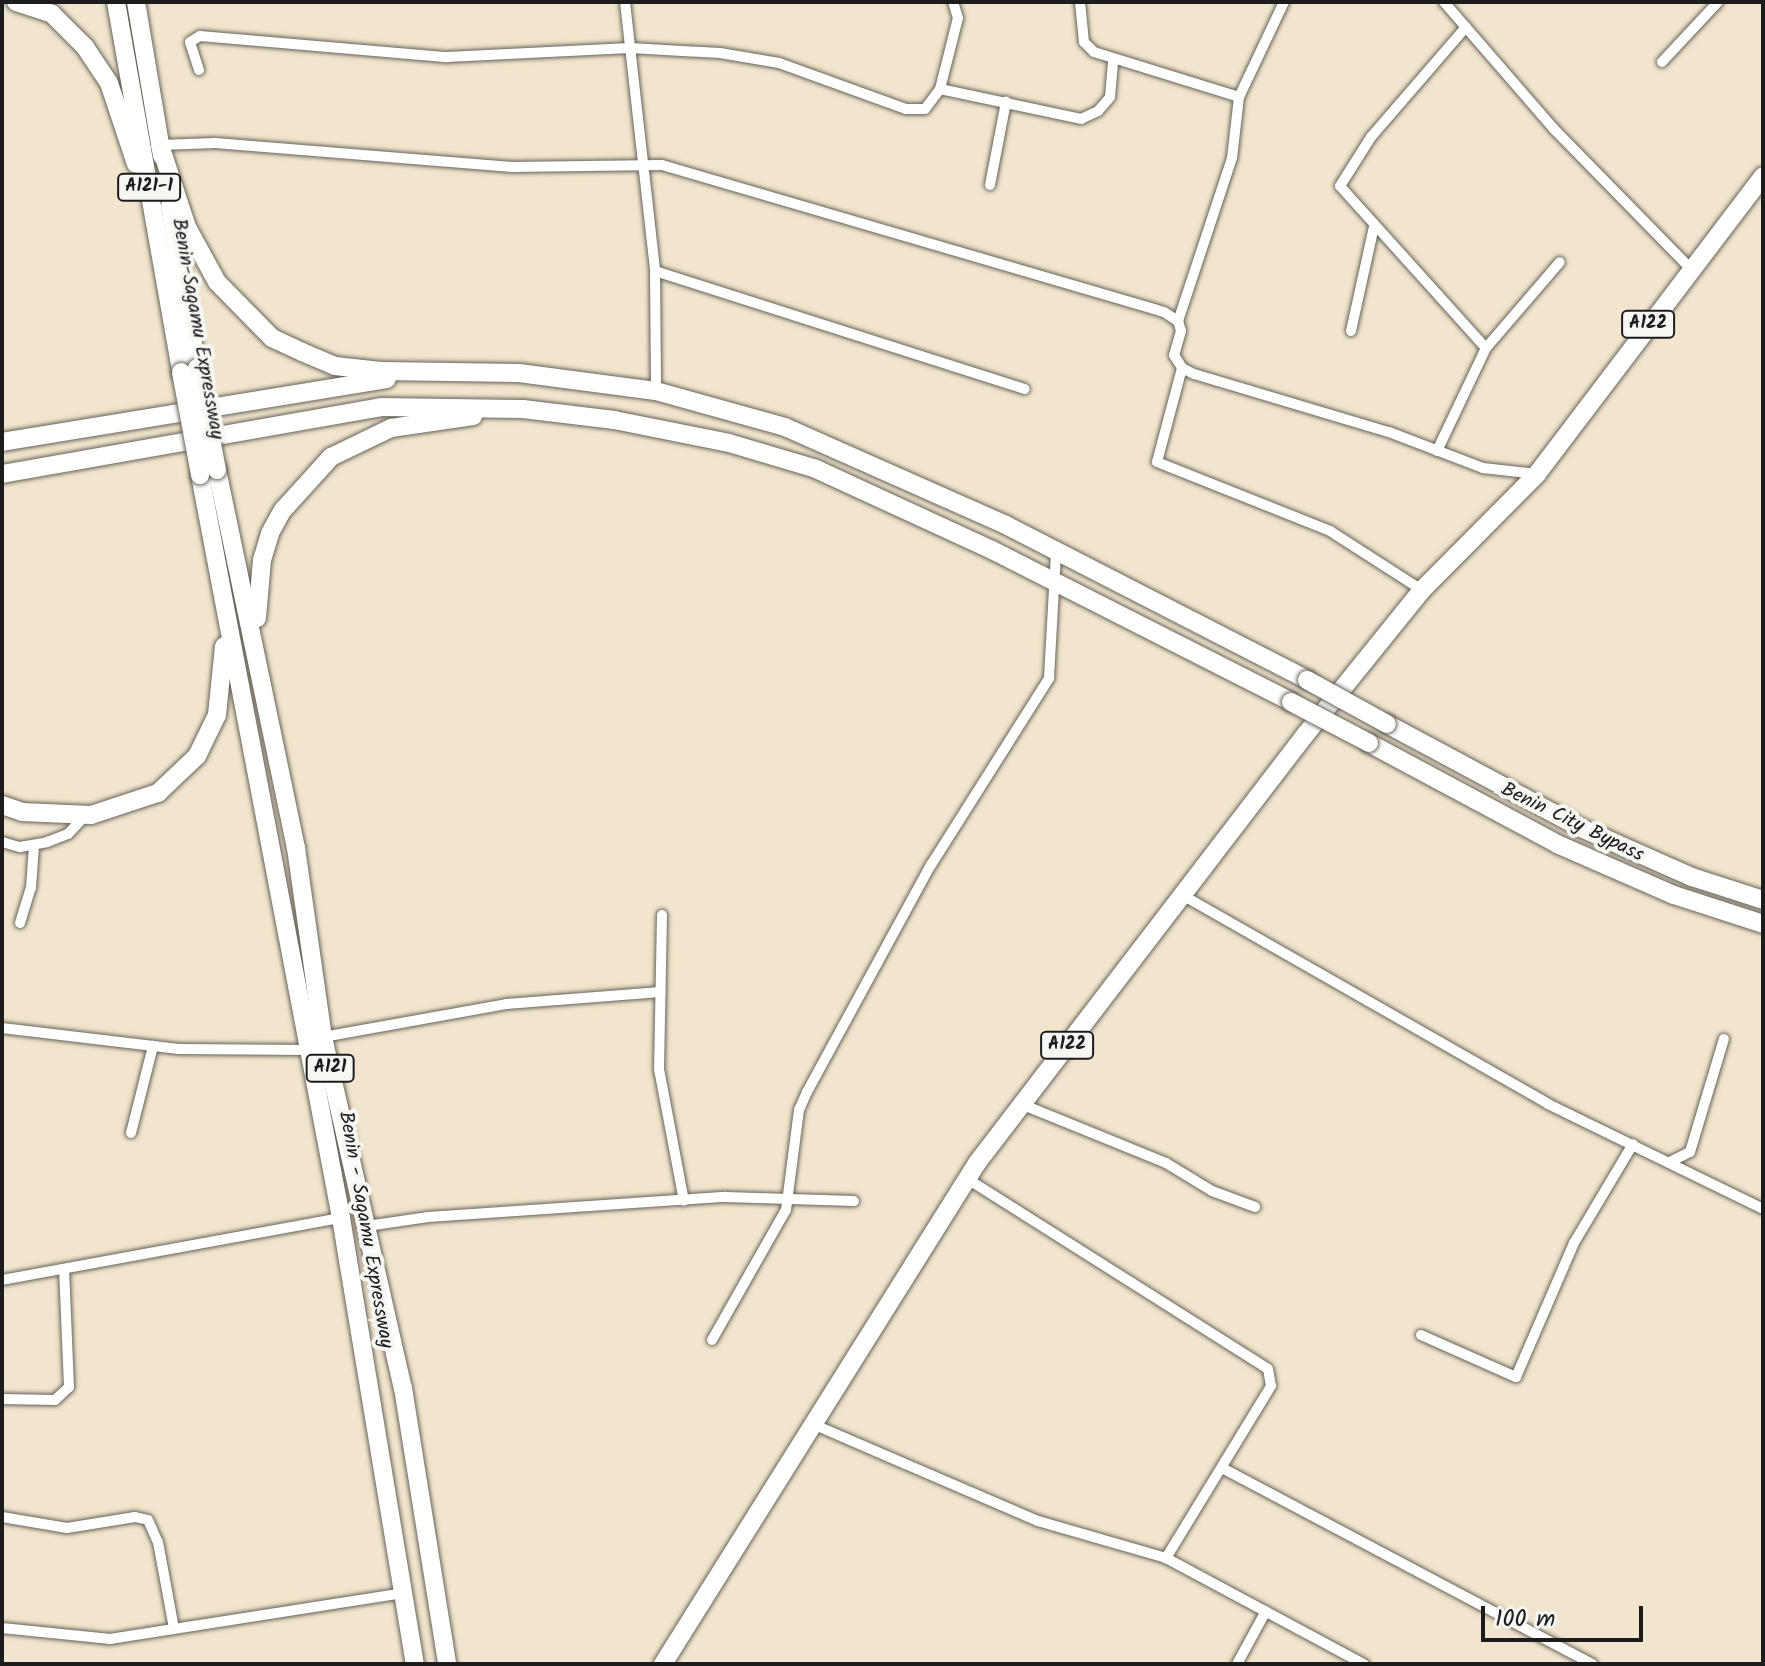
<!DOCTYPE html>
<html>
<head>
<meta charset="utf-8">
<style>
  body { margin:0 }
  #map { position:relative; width:1765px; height:1666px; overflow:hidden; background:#f1e5cd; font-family:Kalam,sans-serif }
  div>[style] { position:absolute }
  .roads { filter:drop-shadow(0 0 2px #67625a) drop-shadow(0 0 2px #67625a) }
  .street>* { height:10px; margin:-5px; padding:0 5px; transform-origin:5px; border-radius:5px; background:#fff }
  .highway>* { height:18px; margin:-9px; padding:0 9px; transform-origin:9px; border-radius:9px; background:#fff }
  .bridges { filter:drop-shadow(0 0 2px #67625a) drop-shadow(0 0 2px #67625a) }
  .highway-bridge>* { height:18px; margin:-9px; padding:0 9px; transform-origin:9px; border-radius:9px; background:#fff }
  span { translate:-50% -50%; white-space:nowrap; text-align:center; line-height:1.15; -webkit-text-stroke:8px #f6f6f2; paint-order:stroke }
  .shield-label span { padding:2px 6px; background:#f6f6f2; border:2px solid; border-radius:6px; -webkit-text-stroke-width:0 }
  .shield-label { font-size:18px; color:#1c1c1c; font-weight:700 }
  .street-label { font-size:20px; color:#1c1c1c }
  .frame { position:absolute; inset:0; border:4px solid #1c1c1c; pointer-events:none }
  .scale { position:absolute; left:1481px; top:1606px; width:162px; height:36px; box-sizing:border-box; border:4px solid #1c1c1c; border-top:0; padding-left:10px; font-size:24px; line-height:28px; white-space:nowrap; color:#1c1c1c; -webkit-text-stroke:6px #f6f6f2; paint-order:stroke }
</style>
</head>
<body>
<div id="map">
  <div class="roads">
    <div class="street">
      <i style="left:625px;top:2px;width:271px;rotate:83.6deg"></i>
      <i style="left:655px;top:271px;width:120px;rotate:89.5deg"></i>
      <i style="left:1080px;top:2px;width:40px;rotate:84.3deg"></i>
      <i style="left:1084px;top:42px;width:14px;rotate:45deg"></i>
      <i style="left:1094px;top:52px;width:152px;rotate:17.2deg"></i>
      <i style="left:1284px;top:2px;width:105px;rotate:115.3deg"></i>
      <i style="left:1239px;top:97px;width:61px;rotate:96.5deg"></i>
      <i style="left:1232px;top:158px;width:172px;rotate:108.3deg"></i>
      <i style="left:1178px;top:321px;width:10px;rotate:73deg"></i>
      <i style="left:1181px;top:331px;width:25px;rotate:106deg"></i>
      <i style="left:1174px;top:355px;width:15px;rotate:58deg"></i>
      <i style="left:1182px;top:368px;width:13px;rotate:27deg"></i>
      <i style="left:1194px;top:374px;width:203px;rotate:16.6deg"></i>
      <i style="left:1389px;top:432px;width:101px;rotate:21deg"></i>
      <i style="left:1483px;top:468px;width:54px;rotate:6.3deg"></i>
      <i style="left:1444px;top:2px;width:168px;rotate:49.1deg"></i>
      <i style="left:1554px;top:129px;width:194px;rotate:45.6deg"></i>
      <i style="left:1466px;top:27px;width:145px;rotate:130.8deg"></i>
      <i style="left:1371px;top:137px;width:58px;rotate:122.3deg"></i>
      <i style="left:1340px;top:186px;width:218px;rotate:48deg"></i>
      <i style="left:1662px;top:62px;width:82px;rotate:-47deg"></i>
      <i style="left:199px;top:70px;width:29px;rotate:-108deg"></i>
      <i style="left:190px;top:42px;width:12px;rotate:-31deg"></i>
      <i style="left:200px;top:36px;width:248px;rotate:4.9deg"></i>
      <i style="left:447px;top:57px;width:183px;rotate:-2.8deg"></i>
      <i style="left:630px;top:48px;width:90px;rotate:3.2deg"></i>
      <i style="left:720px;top:53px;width:60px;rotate:9.6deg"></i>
      <i style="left:779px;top:63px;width:135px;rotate:19.9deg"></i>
      <i style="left:906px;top:109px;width:19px"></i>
      <i style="left:925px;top:109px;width:25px;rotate:-53deg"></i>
      <i style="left:940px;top:89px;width:144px;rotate:12deg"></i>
      <i style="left:1081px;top:119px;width:19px;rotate:-25deg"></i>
      <i style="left:1098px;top:111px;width:18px;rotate:-49deg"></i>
      <i style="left:1110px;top:97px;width:38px;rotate:-85deg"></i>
      <i style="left:940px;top:89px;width:73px;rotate:-75.8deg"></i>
      <i style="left:958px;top:18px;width:17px;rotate:-107deg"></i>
      <i style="left:160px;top:145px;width:55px;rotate:-2.1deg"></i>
      <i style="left:215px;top:143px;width:298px;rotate:4.6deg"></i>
      <i style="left:512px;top:167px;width:150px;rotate:-0.8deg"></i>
      <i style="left:662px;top:165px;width:523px;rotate:16.32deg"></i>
      <i style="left:1164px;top:312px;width:17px;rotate:33deg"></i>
      <i style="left:990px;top:185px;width:85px;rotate:-79.1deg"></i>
      <i style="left:655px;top:271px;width:388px;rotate:17.7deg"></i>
      <i style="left:1351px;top:331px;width:107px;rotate:-77.6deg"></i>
      <i style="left:1182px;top:368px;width:97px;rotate:104.9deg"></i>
      <i style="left:1157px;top:462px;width:186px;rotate:21.7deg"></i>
      <i style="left:1330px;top:531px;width:109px;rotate:32.7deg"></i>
      <i style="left:1437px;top:451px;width:114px;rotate:-64.6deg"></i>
      <i style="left:1486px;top:348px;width:113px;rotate:-49.3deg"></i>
      <i style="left:2px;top:842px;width:19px;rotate:16deg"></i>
      <i style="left:20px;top:847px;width:27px;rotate:-10deg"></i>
      <i style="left:47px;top:842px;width:22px;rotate:-21deg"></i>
      <i style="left:68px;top:834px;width:25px;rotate:-47deg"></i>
      <i style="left:1184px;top:896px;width:419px;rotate:29.7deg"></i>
      <i style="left:1548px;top:1104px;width:239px;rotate:26deg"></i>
      <i style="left:662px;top:915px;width:154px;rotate:91.1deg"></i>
      <i style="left:659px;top:1069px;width:134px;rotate:79.3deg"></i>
      <i style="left:20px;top:923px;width:37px;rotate:-73deg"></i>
      <i style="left:31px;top:888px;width:42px;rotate:-85.9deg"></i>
      <i style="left:2px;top:1028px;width:178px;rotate:6.8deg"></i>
      <i style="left:179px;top:1049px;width:131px;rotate:0.4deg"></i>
      <i style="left:323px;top:1037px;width:186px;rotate:-10.2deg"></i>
      <i style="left:506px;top:1004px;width:155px;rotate:-4.4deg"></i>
      <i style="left:1021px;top:1104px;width:157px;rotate:22.1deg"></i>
      <i style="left:1166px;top:1163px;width:54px;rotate:31.3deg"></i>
      <i style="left:1212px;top:1191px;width:46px;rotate:20.4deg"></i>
      <i style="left:131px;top:1133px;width:90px;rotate:-75.8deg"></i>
      <i style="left:1670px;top:1162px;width:22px;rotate:-27deg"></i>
      <i style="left:1690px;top:1152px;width:118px;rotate:-73.3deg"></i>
      <i style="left:966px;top:1178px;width:357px;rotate:32.3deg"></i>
      <i style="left:1268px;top:1369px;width:17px;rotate:80deg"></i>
      <i style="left:1271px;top:1386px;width:202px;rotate:121.4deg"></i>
      <i style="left:367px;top:1226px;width:62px;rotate:-8.4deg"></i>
      <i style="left:428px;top:1217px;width:298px;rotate:-3.9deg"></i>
      <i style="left:725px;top:1197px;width:129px;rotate:1.8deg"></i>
      <i style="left:2px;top:1280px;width:345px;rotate:-10.4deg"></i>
      <i style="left:1421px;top:1335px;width:104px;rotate:23.9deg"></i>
      <i style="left:1516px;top:1377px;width:146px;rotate:-66.6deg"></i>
      <i style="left:1574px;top:1243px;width:115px;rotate:-59.2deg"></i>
      <i style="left:712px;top:1340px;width:150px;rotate:-60.4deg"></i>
      <i style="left:786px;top:1210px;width:101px;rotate:-82.6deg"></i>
      <i style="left:799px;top:1110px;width:20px;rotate:-66deg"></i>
      <i style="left:807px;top:1092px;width:259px;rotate:-61.4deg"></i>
      <i style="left:931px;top:865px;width:221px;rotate:-57.7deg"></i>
      <i style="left:1049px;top:678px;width:127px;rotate:-86.8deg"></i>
      <i style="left:2px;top:1399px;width:53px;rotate:1.1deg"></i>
      <i style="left:55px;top:1400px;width:19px;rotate:-43deg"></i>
      <i style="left:69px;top:1387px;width:118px;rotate:-92.4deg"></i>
      <i style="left:815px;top:1425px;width:243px;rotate:23.3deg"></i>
      <i style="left:1038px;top:1521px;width:133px;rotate:16.1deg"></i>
      <i style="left:1166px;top:1558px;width:225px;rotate:28.2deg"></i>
      <i style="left:1224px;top:1469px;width:417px;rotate:27.9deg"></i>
      <i style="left:2px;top:1517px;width:66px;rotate:9.6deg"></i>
      <i style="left:67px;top:1528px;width:69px;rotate:-9.2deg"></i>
      <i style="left:135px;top:1517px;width:13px;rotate:13deg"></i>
      <i style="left:148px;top:1520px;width:24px;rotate:66deg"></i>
      <i style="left:158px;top:1542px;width:87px;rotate:79.5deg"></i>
      <i style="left:2px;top:1628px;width:109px;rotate:5.8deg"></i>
      <i style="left:110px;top:1639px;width:298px;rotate:-8.9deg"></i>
      <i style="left:1237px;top:1664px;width:60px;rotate:-61.3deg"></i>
    </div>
    <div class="highway">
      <i style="left:16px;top:2px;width:38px;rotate:18deg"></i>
      <i style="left:52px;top:14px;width:47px;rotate:45deg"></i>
      <i style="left:85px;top:47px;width:43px;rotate:56.3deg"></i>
      <i style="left:109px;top:83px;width:85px;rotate:71.6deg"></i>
      <i style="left:116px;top:2px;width:376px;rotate:80deg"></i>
      <i style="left:136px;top:2px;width:156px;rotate:80.4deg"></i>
      <i style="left:160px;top:145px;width:86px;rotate:71.8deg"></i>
      <i style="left:187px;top:227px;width:63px;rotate:61.4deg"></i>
      <i style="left:217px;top:282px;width:78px;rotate:45.5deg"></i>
      <i style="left:272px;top:338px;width:33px;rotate:25deg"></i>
      <i style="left:302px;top:352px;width:36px;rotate:23deg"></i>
      <i style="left:335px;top:366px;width:46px;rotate:6.2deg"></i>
      <i style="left:381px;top:371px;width:138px;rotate:0.8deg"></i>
      <i style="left:519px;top:373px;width:138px;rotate:7.5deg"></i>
      <i style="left:656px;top:391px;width:134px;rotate:15.6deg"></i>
      <i style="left:785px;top:427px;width:242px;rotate:23.9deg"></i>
      <i style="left:1006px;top:525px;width:339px;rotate:27.2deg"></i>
      <i style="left:170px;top:205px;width:165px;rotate:80.6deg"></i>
      <i style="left:2px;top:442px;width:390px;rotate:-9.3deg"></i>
      <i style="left:217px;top:470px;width:386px;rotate:78.2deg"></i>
      <i style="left:296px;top:848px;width:191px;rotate:81.9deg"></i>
      <i style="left:323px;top:1037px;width:360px;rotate:77.2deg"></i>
      <i style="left:403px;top:1388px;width:279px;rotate:80.9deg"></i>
      <i style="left:2px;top:474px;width:385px;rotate:-10deg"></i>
      <i style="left:381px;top:407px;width:142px;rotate:0.8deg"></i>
      <i style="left:523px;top:409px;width:92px;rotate:6.9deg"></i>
      <i style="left:614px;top:420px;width:117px;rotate:11.3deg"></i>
      <i style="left:729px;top:443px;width:91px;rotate:16.6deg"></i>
      <i style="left:816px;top:469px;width:194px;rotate:24.7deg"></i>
      <i style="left:992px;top:550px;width:335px;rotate:26.9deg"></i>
      <i style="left:200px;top:475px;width:756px;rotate:79.25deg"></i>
      <i style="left:341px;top:1218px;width:452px;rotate:80.6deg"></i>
      <i style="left:257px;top:618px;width:58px;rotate:-85.1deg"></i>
      <i style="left:262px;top:560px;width:28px;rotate:-73deg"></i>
      <i style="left:270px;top:533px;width:26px;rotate:-61deg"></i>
      <i style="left:283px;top:510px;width:72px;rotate:-47.8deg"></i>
      <i style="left:331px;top:457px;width:67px;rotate:-25.8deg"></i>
      <i style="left:391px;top:428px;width:83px;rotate:-8.3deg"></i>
      <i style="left:1387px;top:724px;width:218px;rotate:28.2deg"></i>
      <i style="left:1579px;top:827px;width:124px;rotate:23.9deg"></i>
      <i style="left:1692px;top:877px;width:75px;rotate:17.9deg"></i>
      <i style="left:1369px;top:743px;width:213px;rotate:28.2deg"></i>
      <i style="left:1557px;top:844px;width:128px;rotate:23.6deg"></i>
      <i style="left:1674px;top:895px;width:94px;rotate:18deg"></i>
      <i style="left:2px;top:805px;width:21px;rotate:19deg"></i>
      <i style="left:22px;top:812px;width:69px;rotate:2.5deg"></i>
      <i style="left:91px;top:815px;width:71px;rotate:-18.2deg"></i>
      <i style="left:158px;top:793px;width:54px;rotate:-43.5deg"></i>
      <i style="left:197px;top:756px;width:46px;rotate:-64deg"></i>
      <i style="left:217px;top:715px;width:69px;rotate:-84.2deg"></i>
      <i style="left:663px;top:1664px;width:591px;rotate:-57.92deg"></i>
      <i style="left:977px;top:1163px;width:539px;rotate:-52.54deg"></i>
      <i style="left:1305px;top:735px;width:186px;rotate:-51.1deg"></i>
      <i style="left:1422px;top:590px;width:163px;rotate:-45.2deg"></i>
      <i style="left:1537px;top:474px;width:374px;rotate:-52.8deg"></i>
    </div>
  </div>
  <div class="bridges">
    <div class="highway-bridge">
      <i style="left:197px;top:368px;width:104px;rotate:78.9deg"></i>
      <i style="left:181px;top:372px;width:105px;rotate:79.5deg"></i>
      <i style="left:1307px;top:680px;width:91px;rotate:28.8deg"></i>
      <i style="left:1291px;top:702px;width:88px;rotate:27.7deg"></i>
    </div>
  </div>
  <div class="shield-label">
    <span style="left:149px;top:187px">A121-1</span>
    <span style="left:1648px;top:324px">A122</span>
    <span style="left:1067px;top:1045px">A122</span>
    <span style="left:330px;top:1068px">A121</span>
  </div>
  <div class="street-label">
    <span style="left:197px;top:329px;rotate:80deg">Benin-Sagamu Expressway</span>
    <span style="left:1572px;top:823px;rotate:26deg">Benin City Bypass</span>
    <span style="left:365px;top:1230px;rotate:80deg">Benin - Sagamu Expressway</span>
  </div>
  <div class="frame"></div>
  <div class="scale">100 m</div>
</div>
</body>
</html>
